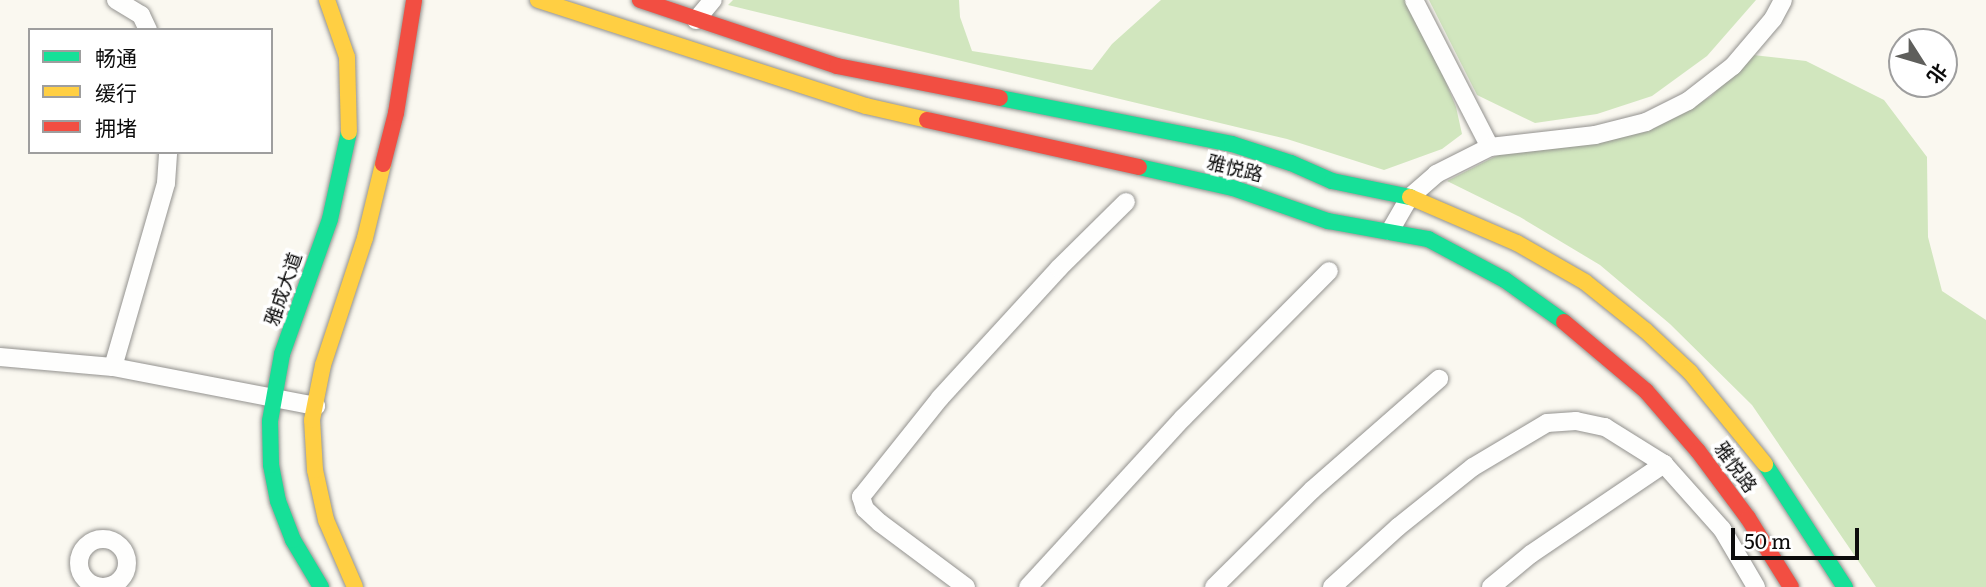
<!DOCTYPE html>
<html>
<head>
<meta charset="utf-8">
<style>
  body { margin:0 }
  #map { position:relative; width:1986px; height:587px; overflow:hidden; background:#faf8f0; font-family:Literata,"Noto Sans SC",serif }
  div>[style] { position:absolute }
  .forest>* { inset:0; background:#d1e6be }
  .roads { filter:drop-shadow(0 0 2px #93928f) drop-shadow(0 0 2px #93928f) }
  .street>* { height:18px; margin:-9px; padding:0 9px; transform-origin:9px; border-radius:9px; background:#fefefd }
  .street>.ring { margin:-9px; padding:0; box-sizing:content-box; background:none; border:18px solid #fefefd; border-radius:50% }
  .fast>* { height:16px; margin:-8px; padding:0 8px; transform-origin:8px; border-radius:8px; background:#16e098 }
  .slow>* { height:16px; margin:-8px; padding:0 8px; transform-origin:8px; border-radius:8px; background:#ffcf43 }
  .jam>* { height:16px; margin:-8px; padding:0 8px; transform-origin:8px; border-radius:8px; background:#f24e42 }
  span { translate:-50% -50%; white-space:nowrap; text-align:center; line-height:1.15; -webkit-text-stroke:7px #fff; paint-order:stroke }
  .street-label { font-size:19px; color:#0c0c0c }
  .legend { position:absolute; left:28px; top:28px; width:245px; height:126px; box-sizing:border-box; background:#fff; border:2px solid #9e9e9e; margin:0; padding:9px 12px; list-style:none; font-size:21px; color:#0c0c0c }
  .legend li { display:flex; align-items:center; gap:14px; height:35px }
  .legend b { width:35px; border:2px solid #9e9e9e }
  .north { position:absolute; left:1888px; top:28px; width:70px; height:70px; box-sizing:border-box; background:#fff; border:2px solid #9e9e9e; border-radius:50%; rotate:127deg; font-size:19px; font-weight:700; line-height:28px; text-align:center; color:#0c0c0c }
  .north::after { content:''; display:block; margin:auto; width:24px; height:32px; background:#5f5f5c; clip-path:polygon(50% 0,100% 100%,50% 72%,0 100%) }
  .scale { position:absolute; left:1731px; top:528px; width:128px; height:32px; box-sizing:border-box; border:4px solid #0c0c0c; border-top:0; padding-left:9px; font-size:21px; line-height:24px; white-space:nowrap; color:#0c0c0c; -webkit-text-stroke:5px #fff; paint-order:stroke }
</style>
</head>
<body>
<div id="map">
  <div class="forest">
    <i style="clip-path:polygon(733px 0,959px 0,960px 17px,972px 51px,1092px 70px,1112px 44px,1161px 0,1405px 0,1430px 43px,1456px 107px,1462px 134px,1442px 149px,1384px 170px,1287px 139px,728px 5px)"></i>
    <i style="clip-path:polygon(1429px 0,1756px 0,1707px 56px,1652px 96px,1597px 114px,1535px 123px,1477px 95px)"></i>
    <i style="clip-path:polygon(1753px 55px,1806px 61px,1884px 100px,1927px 157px,1928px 237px,1942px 291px,1986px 320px,1986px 587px,1876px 587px,1752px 405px,1670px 324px,1600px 265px,1520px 217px,1447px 181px,1498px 155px,1576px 146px,1649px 131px,1710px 97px)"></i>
  </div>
  <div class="roads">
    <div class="street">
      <i style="left:116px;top:0;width:29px;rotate:31deg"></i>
      <i style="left:141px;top:15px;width:17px;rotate:65deg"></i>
      <i style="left:1414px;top:0;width:165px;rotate:62.7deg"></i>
      <i style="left:696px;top:20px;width:26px;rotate:-50deg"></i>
      <i style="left:1390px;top:231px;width:39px;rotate:-60deg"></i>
      <i style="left:1410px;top:197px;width:35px;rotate:-41deg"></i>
      <i style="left:1436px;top:174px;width:60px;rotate:-26.6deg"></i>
      <i style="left:1490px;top:147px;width:106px;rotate:-6.5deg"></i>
      <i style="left:1595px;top:135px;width:53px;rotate:-14.3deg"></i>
      <i style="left:1646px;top:122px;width:47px;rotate:-26.6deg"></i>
      <i style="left:1688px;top:101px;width:57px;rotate:-37.9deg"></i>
      <i style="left:1733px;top:66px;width:62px;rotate:-49.6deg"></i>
      <i style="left:1773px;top:19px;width:21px;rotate:-62deg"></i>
      <i style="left:0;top:357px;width:113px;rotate:5.1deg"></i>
      <i style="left:113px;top:367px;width:207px;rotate:10.9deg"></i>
      <i style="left:113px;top:367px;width:191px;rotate:-73.9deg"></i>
      <i style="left:166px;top:183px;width:31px;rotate:-86deg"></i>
      <i class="ring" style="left:79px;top:539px;width:30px;height:30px"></i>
      <i style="left:966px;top:587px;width:107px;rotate:-143.3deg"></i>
      <i style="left:880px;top:523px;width:21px;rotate:-137deg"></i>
      <i style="left:865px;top:509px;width:13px;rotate:-108deg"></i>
      <i style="left:861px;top:497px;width:127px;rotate:-51.4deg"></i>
      <i style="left:940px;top:398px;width:176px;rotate:-47.5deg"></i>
      <i style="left:1059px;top:268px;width:94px;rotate:-44.6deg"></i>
      <i style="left:1028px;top:587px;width:229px;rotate:-47.5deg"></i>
      <i style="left:1183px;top:418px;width:207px;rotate:-45.2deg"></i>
      <i style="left:1214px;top:587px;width:138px;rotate:-44.7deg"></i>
      <i style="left:1312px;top:490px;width:169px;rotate:-41.2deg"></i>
      <i style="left:1332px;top:587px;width:89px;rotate:-42.3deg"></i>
      <i style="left:1398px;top:527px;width:96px;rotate:-38.7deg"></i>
      <i style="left:1473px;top:467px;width:86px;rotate:-30.7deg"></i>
      <i style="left:1547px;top:423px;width:29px;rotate:-4deg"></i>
      <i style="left:1576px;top:421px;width:30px;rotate:12deg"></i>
      <i style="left:1605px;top:427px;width:70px;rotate:32.1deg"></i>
      <i style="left:1664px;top:464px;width:87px;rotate:48.3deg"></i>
      <i style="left:1722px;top:529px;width:67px;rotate:59.6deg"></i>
      <i style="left:1491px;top:587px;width:52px;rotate:-39.5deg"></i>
      <i style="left:1531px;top:554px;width:161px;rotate:-34.1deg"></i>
    </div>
    <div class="fast">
      <i style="left:1000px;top:98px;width:237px;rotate:11.2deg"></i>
      <i style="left:1232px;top:144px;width:62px;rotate:17.9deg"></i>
      <i style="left:1291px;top:163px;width:45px;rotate:23.7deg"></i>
      <i style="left:1332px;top:181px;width:80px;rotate:11.6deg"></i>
      <i style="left:1139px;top:167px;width:96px;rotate:12.6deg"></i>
      <i style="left:1233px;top:188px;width:101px;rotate:19.2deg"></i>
      <i style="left:1328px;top:221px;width:102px;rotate:10.2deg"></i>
      <i style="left:1428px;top:239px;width:87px;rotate:28deg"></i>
      <i style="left:1505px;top:280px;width:72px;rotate:35.4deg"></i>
      <i style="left:1765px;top:464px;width:147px;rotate:57deg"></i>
      <i style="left:321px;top:587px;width:55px;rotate:-120.8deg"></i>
      <i style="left:293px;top:540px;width:42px;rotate:-111deg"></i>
      <i style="left:278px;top:501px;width:37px;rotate:-101deg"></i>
      <i style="left:271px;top:465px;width:44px;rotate:-91.3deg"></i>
      <i style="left:270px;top:421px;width:68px;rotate:-79.8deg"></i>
      <i style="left:282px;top:354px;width:143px;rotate:-70.4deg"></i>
      <i style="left:330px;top:219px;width:89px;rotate:-77.7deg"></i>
    </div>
    <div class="slow">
      <i style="left:327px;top:0;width:60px;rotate:70.7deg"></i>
      <i style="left:347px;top:57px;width:75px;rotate:88.5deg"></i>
      <i style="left:538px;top:0;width:345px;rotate:17.9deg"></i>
      <i style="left:866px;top:106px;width:63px;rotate:12.9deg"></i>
      <i style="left:1410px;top:197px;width:116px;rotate:23.3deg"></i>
      <i style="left:1517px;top:243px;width:78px;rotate:29.8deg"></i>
      <i style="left:1585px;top:282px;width:77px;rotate:38.7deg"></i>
      <i style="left:1645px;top:330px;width:62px;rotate:43deg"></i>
      <i style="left:1690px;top:372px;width:119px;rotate:50.8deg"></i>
      <i style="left:355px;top:587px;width:73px;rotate:-113.4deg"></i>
      <i style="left:326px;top:520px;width:51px;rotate:-102.4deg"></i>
      <i style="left:315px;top:470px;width:50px;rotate:-93.4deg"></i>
      <i style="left:312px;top:420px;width:56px;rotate:-78.7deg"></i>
      <i style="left:323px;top:365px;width:134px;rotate:-71.7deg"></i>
      <i style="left:365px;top:238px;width:76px;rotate:-76.3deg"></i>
    </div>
    <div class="jam">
      <i style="left:640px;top:0;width:208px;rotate:18.5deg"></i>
      <i style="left:837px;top:66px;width:166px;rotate:11.1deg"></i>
      <i style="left:927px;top:120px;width:217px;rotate:12.5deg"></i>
      <i style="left:383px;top:164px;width:53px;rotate:-75.7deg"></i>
      <i style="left:396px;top:113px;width:114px;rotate:-80.9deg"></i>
      <i style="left:1564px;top:322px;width:107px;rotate:40.1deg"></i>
      <i style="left:1646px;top:391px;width:79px;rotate:49.1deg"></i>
      <i style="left:1698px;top:451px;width:84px;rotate:53.3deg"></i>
      <i style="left:1748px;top:518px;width:81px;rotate:58.1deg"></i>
    </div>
  </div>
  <div class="street-label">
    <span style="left:1235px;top:168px;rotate:14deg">雅悦路</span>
    <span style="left:283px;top:289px;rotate:-71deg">雅成大道</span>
    <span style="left:1736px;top:467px;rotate:54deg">雅悦路</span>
  </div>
  <ul class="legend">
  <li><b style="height:9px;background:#16e098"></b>畅通</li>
  <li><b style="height:9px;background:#ffcf43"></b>缓行</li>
  <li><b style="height:9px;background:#f24e42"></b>拥堵</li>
  </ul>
  <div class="north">北</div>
  <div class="scale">50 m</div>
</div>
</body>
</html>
